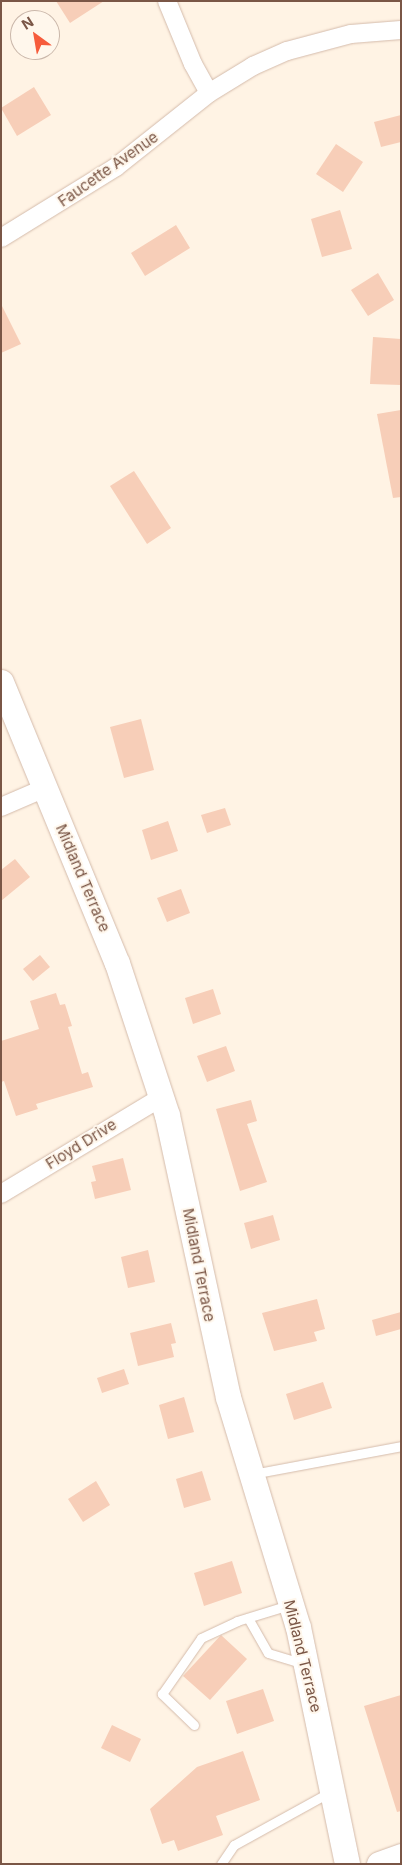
<!DOCTYPE html>
<html>
<head>
<meta charset="utf-8">
<style>
  body { margin:0 }
  #map { position:relative; width:402px; height:1865px; overflow:hidden; background:#fff3e4; font-family:Inter,sans-serif }
  div>[style] { position:absolute }
  .building>* { inset:0; background:#f7ceb8 }
  .roads { filter:drop-shadow(0 0 1px #d4bbab) drop-shadow(0 0 1px #d4bbab) }
  .lane>* { height:9px; margin:-4.5px; padding:0 4.5px; transform-origin:4.5px; border-radius:4.5px; background:#fff }
  .street>* { height:18px; margin:-9px; padding:0 9px; transform-origin:9px; border-radius:9px; background:#fff }
  .secondary>* { height:25px; margin:-12.5px; padding:0 12.5px; transform-origin:12.5px; border-radius:12.5px; background:#fff }
  span { translate:-50% -50%; white-space:nowrap; text-align:center; line-height:1.15; -webkit-text-stroke:4px #fff7ec; paint-order:stroke }
  .street-label { font-size:15px; color:#7a5646 }
  .frame { position:absolute; inset:0; border:2px solid #7a5646; pointer-events:none }
  .north { position:absolute; left:10px; top:10px; width:50px; height:50px; box-sizing:border-box; background:#fff7ec; border:1px solid #cab7aa; border-radius:50%; rotate:328deg; font-size:14px; font-weight:700; line-height:20px; text-align:center; color:#7a5646 }
  .north::after { content:''; display:block; margin:auto; width:18px; height:22px; background:#f65c3c; clip-path:polygon(50% 0,100% 100%,50% 72%,0 100%) }
</style>
</head>
<body>
<div id="map">
  <div class="building">
    <i style="clip-path:polygon(56px 1px,104px 1px,70px 23px)"></i>
    <i style="clip-path:polygon(34px 87px,51px 115px,17px 136px,1px 108px)"></i>
    <i style="clip-path:polygon(401px 115px,401px 142px,381px 147px,374px 122px)"></i>
    <i style="clip-path:polygon(336px 144px,363px 162px,343px 192px,316px 174px)"></i>
    <i style="clip-path:polygon(340px 210px,352px 249px,322px 257px,311px 219px)"></i>
    <i style="clip-path:polygon(176px 225px,190px 248px,145px 276px,131px 253px)"></i>
    <i style="clip-path:polygon(378px 273px,394px 300px,368px 316px,351px 290px)"></i>
    <i style="clip-path:polygon(1px 304px,21px 344px,1px 353px)"></i>
    <i style="clip-path:polygon(373px 337px,401px 339px,401px 385px,370px 384px)"></i>
    <i style="clip-path:polygon(401px 410px,401px 497px,393px 498px,377px 414px)"></i>
    <i style="clip-path:polygon(134px 471px,171px 528px,147px 544px,110px 486px)"></i>
    <i style="clip-path:polygon(141px 719px,154px 770px,124px 778px,110px 727px)"></i>
    <i style="clip-path:polygon(225px 808px,231px 825px,207px 833px,201px 815px)"></i>
    <i style="clip-path:polygon(168px 821px,178px 851px,151px 860px,142px 830px)"></i>
    <i style="clip-path:polygon(15px 859px,30px 877px,1px 901px,1px 870px)"></i>
    <i style="clip-path:polygon(181px 889px,190px 913px,167px 922px,157px 898px)"></i>
    <i style="clip-path:polygon(40px 955px,50px 967px,33px 981px,23px 969px)"></i>
    <i style="clip-path:polygon(213px 989px,221px 1014px,193px 1024px,185px 998px)"></i>
    <i style="clip-path:polygon(56px 993px,60px 1005px,65px 1004px,72px 1026px,68px 1027px,82px 1074px,88px 1072px,93px 1087px,36px 1104px,38px 1109px,16px 1116px,4px 1081px,1px 1082px,1px 1041px,39px 1029px,30px 1001px)"></i>
    <i style="clip-path:polygon(226px 1046px,235px 1071px,207px 1082px,197px 1056px)"></i>
    <i style="clip-path:polygon(251px 1100px,257px 1121px,247px 1124px,267px 1182px,240px 1191px,216px 1109px)"></i>
    <i style="clip-path:polygon(123px 1158px,131px 1190px,95px 1199px,91px 1182px,96px 1181px,92px 1166px)"></i>
    <i style="clip-path:polygon(273px 1215px,280px 1240px,251px 1249px,244px 1223px)"></i>
    <i style="clip-path:polygon(148px 1250px,155px 1282px,128px 1288px,121px 1257px)"></i>
    <i style="clip-path:polygon(317px 1299px,325px 1329px,314px 1332px,317px 1341px,274px 1351px,262px 1313px)"></i>
    <i style="clip-path:polygon(401px 1312px,401px 1329px,376px 1336px,372px 1320px)"></i>
    <i style="clip-path:polygon(171px 1323px,176px 1343px,171px 1344px,174px 1357px,138px 1366px,130px 1333px)"></i>
    <i style="clip-path:polygon(124px 1369px,129px 1384px,102px 1393px,97px 1378px)"></i>
    <i style="clip-path:polygon(323px 1382px,332px 1408px,294px 1420px,286px 1394px)"></i>
    <i style="clip-path:polygon(184px 1397px,194px 1432px,168px 1439px,159px 1405px)"></i>
    <i style="clip-path:polygon(202px 1471px,211px 1500px,184px 1508px,176px 1479px)"></i>
    <i style="clip-path:polygon(96px 1481px,110px 1505px,83px 1522px,68px 1499px)"></i>
    <i style="clip-path:polygon(232px 1561px,242px 1593px,204px 1606px,194px 1573px)"></i>
    <i style="clip-path:polygon(221px 1635px,247px 1659px,210px 1700px,183px 1676px)"></i>
    <i style="clip-path:polygon(263px 1689px,274px 1721px,237px 1734px,226px 1701px)"></i>
    <i style="clip-path:polygon(401px 1695px,401px 1811px,397px 1812px,364px 1706px)"></i>
    <i style="clip-path:polygon(112px 1725px,141px 1739px,130px 1762px,101px 1748px)"></i>
    <i style="clip-path:polygon(243px 1751px,260px 1800px,216px 1816px,223px 1835px,178px 1851px,174px 1840px,162px 1844px,150px 1809px,197px 1767px)"></i>
  </div>
  <div class="roads">
    <div class="lane">
      <i style="left:252px;top:1474px;width:152px;rotate:-10.6deg"></i>
      <i style="left:248px;top:1618px;width:40px;rotate:60.3deg"></i>
      <i style="left:268px;top:1653px;width:37px;rotate:17deg"></i>
      <i style="left:194px;top:1725px;width:45px;rotate:-135.9deg"></i>
      <i style="left:162px;top:1694px;width:68px;rotate:-55.1deg"></i>
      <i style="left:201px;top:1638px;width:40px;rotate:-25deg"></i>
      <i style="left:237px;top:1621px;width:54px;rotate:-17.1deg"></i>
      <i style="left:221px;top:1864px;width:23px;rotate:-56deg"></i>
      <i style="left:234px;top:1845px;width:110px;rotate:-28.9deg"></i>
    </div>
    <div class="street">
      <i style="left:167px;top:1px;width:68px;rotate:67.6deg"></i>
      <i style="left:193px;top:64px;width:33px;rotate:61deg"></i>
      <i style="left:1px;top:238px;width:135px;rotate:-31.7deg"></i>
      <i style="left:116px;top:167px;width:119px;rotate:-38.5deg"></i>
      <i style="left:209px;top:93px;width:52px;rotate:-31.5deg"></i>
      <i style="left:253px;top:66px;width:37px;rotate:-24deg"></i>
      <i style="left:287px;top:51px;width:66px;rotate:-14.9deg"></i>
      <i style="left:351px;top:34px;width:50px;rotate:-4.6deg"></i>
      <i style="left:1px;top:807px;width:48px;rotate:-23.4deg"></i>
      <i style="left:1px;top:1194px;width:188px;rotate:-31.1deg"></i>
    </div>
    <div class="secondary">
      <i style="left:1px;top:682px;width:304px;rotate:67.6deg"></i>
      <i style="left:117px;top:963px;width:160px;rotate:71.8deg"></i>
      <i style="left:167px;top:1115px;width:289px;rotate:77.8deg"></i>
      <i style="left:228px;top:1397px;width:240px;rotate:73.1deg"></i>
      <i style="left:298px;top:1627px;width:242px;rotate:78.3deg"></i>
      <i style="left:379px;top:1864px;width:23px;rotate:-20deg"></i>
    </div>
  </div>
  <div class="street-label">
    <span style="left:108px;top:169px;rotate:-35deg">Faucette Avenue</span>
    <span style="left:83px;top:878px;rotate:67deg">Midland Terrace</span>
    <span style="left:81px;top:1144px;rotate:-32deg">Floyd Drive</span>
    <span style="left:199px;top:1265px;rotate:79deg">Midland Terrace</span>
    <span style="left:303px;top:1656px;rotate:76deg">Midland Terrace</span>
  </div>
  <div class="frame"></div>
  <div class="north">N</div>
</div>
</body>
</html>
